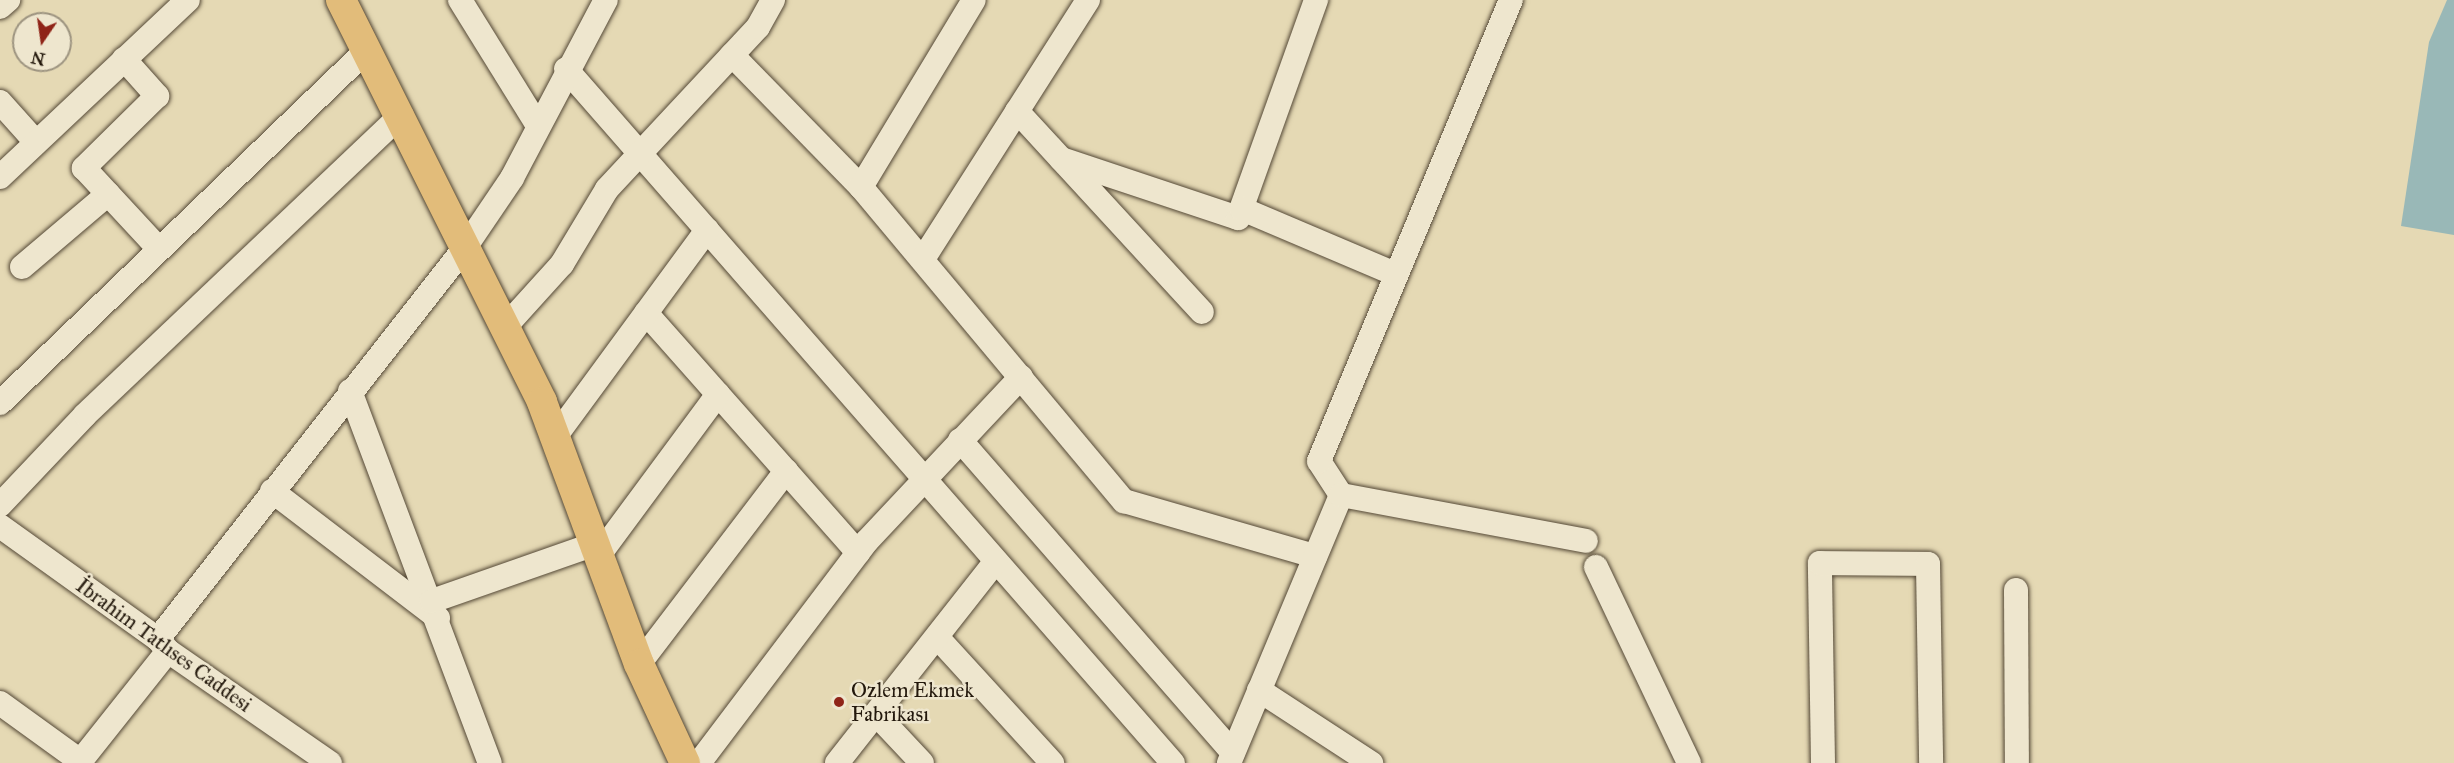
<!DOCTYPE html>
<html>
<head>
<meta charset="utf-8">
<style>
  body { margin:0 }
  #map { position:relative; width:2454px; height:763px; overflow:hidden; background:#e5d9b4; font-family:"IM FELL Great Primer",serif }
  div>[style] { position:absolute }
  .water>* { inset:0; background:#99b8b7 }
  .roads { filter:drop-shadow(0 0 2px #544836) drop-shadow(0 0 2px #544836) }
  .minor>* { height:24px; margin:-12px; padding:0 12px; transform-origin:12px; border-radius:12px; background:#eee6ce }
  .major>* { height:30px; margin:-15px; padding:0 15px; transform-origin:15px; border-radius:15px; background:#e2bc7a }
  .dots>* { width:16px; height:16px; translate:-50% -50%; box-sizing:border-box; border:3px solid #eee6ce; border-radius:50% }
  span { translate:-50% -50%; white-space:nowrap; text-align:center; line-height:1.15; -webkit-text-stroke:5px #eee6ce; paint-order:stroke }
  .street-label { font-size:21px; color:#23180c }
  .poi-label { font-size:21px; color:#23180c }
  .left { translate:0 -50%; text-align:left }
  .north { position:absolute; left:12px; top:12px; width:60px; height:60px; box-sizing:border-box; background:#eee6ce; border:2px solid #9d9480; border-radius:50%; rotate:193deg; font-size:16px; font-weight:700; line-height:24px; text-align:center; color:#23180c }
  .north::after { content:''; display:block; margin:auto; width:21px; height:27px; background:#8f2418; clip-path:polygon(50% 0,100% 100%,50% 72%,0 100%) }
</style>
</head>
<body>
<div id="map">
  <div class="water">
    <i style="clip-path:polygon(2447px 0,2454px 0,2454px 235px,2401px 226px,2429px 42px)"></i>
  </div>
  <div class="roads">
    <div class="minor">
      <i style="left:460px;top:0;width:148px;rotate:58.2deg"></i>
      <i style="left:0;top:7px;width:11px;rotate:-41deg"></i>
      <i style="left:732px;top:55px;width:185px;rotate:45.7deg"></i>
      <i style="left:861px;top:187px;width:410px;rotate:50.1deg"></i>
      <i style="left:1124px;top:501px;width:199px;rotate:16.1deg"></i>
      <i style="left:124px;top:59px;width:50px;rotate:48.3deg"></i>
      <i style="left:157px;top:96px;width:103px;rotate:135.4deg"></i>
      <i style="left:84px;top:168px;width:110px;rotate:47.2deg"></i>
      <i style="left:566px;top:69px;width:922px;rotate:48.83deg"></i>
      <i style="left:0;top:102px;width:52px;rotate:48.1deg"></i>
      <i style="left:1017px;top:111px;width:273px;rotate:47.4deg"></i>
      <i style="left:1061px;top:159px;width:187px;rotate:18.4deg"></i>
      <i style="left:1238px;top:218px;width:232px;rotate:-70.3deg"></i>
      <i style="left:0;top:177px;width:258px;rotate:-43.3deg"></i>
      <i style="left:861px;top:187px;width:218px;rotate:-58.9deg"></i>
      <i style="left:1242px;top:209px;width:166px;rotate:23deg"></i>
      <i style="left:923px;top:259px;width:307px;rotate:-57.5deg"></i>
      <i style="left:22px;top:267px;width:113px;rotate:-40.3deg"></i>
      <i style="left:646px;top:313px;width:320px;rotate:48.5deg"></i>
      <i style="left:505px;top:327px;width:85px;rotate:-47.9deg"></i>
      <i style="left:562px;top:264px;width:87px;rotate:-59deg"></i>
      <i style="left:607px;top:189px;width:221px;rotate:-47deg"></i>
      <i style="left:758px;top:27px;width:31px;rotate:-61deg"></i>
      <i style="left:350px;top:391px;width:397px;rotate:69.4deg"></i>
      <i style="left:0;top:403px;width:509px;rotate:-43.89deg"></i>
      <i style="left:555px;top:437px;width:257px;rotate:-53.7deg"></i>
      <i style="left:960px;top:440px;width:415px;rotate:48.9deg"></i>
      <i style="left:272px;top:491px;width:209px;rotate:37.4deg"></i>
      <i style="left:1341px;top:495px;width:40px;rotate:-122.9deg"></i>
      <i style="left:1319px;top:461px;width:499px;rotate:-67.4deg"></i>
      <i style="left:0;top:505px;width:124px;rotate:-46.6deg"></i>
      <i style="left:85px;top:415px;width:436px;rotate:-43.5deg"></i>
      <i style="left:0;top:526px;width:194px;rotate:35.6deg"></i>
      <i style="left:158px;top:639px;width:16px;rotate:50deg"></i>
      <i style="left:168px;top:651px;width:197px;rotate:34.7deg"></i>
      <i style="left:599px;top:555px;width:200px;rotate:-53.5deg"></i>
      <i style="left:1596px;top:567px;width:217px;rotate:64.6deg"></i>
      <i style="left:2016px;top:590px;width:173px;rotate:89.7deg"></i>
      <i style="left:432px;top:601px;width:173px;rotate:-19.3deg"></i>
      <i style="left:937px;top:637px;width:171px;rotate:47.6deg"></i>
      <i style="left:158px;top:639px;width:499px;rotate:-51.9deg"></i>
      <i style="left:466px;top:246px;width:82px;rotate:-55.9deg"></i>
      <i style="left:512px;top:178px;width:201px;rotate:-62.2deg"></i>
      <i style="left:639px;top:664px;width:243px;rotate:-52.7deg"></i>
      <i style="left:1259px;top:690px;width:134px;rotate:33.1deg"></i>
      <i style="left:0;top:703px;width:99px;rotate:35.9deg"></i>
      <i style="left:876px;top:714px;width:67px;rotate:46.8deg"></i>
      <i style="left:79px;top:763px;width:143px;rotate:-51.5deg"></i>
      <i style="left:699px;top:763px;width:278px;rotate:-52.9deg"></i>
      <i style="left:867px;top:541px;width:225px;rotate:-46.8deg"></i>
      <i style="left:837px;top:763px;width:256px;rotate:-51.8deg"></i>
      <i style="left:1229px;top:763px;width:290px;rotate:-67.3deg"></i>
      <i style="left:1341px;top:495px;width:249px;rotate:10.6deg"></i>
      <i style="left:1823px;top:763px;width:200px;rotate:-90.9deg"></i>
      <i style="left:1820px;top:563px;width:108px;rotate:0.5deg"></i>
      <i style="left:1928px;top:564px;width:199px;rotate:89.1deg"></i>
    </div>
    <div class="major">
      <i style="left:341px;top:0;width:449px;rotate:63.4deg"></i>
      <i style="left:542px;top:402px;width:279px;rotate:69.7deg"></i>
      <i style="left:639px;top:664px;width:109px;rotate:65.1deg"></i>
    </div>
  </div>
  <div class="dots">
    <i style="left:839px;top:702px;background:#8f2418"></i>
  </div>
  <div class="street-label">
    <span style="left:164px;top:645px;rotate:36deg">İbrahim Tatlıses Caddesi</span>
  </div>
  <div class="poi-label">
    <span class="left" style="left:851px;top:702px">Ozlem Ekmek<br>Fabrikası</span>
  </div>
  <div class="north">N</div>
</div>
</body>
</html>
